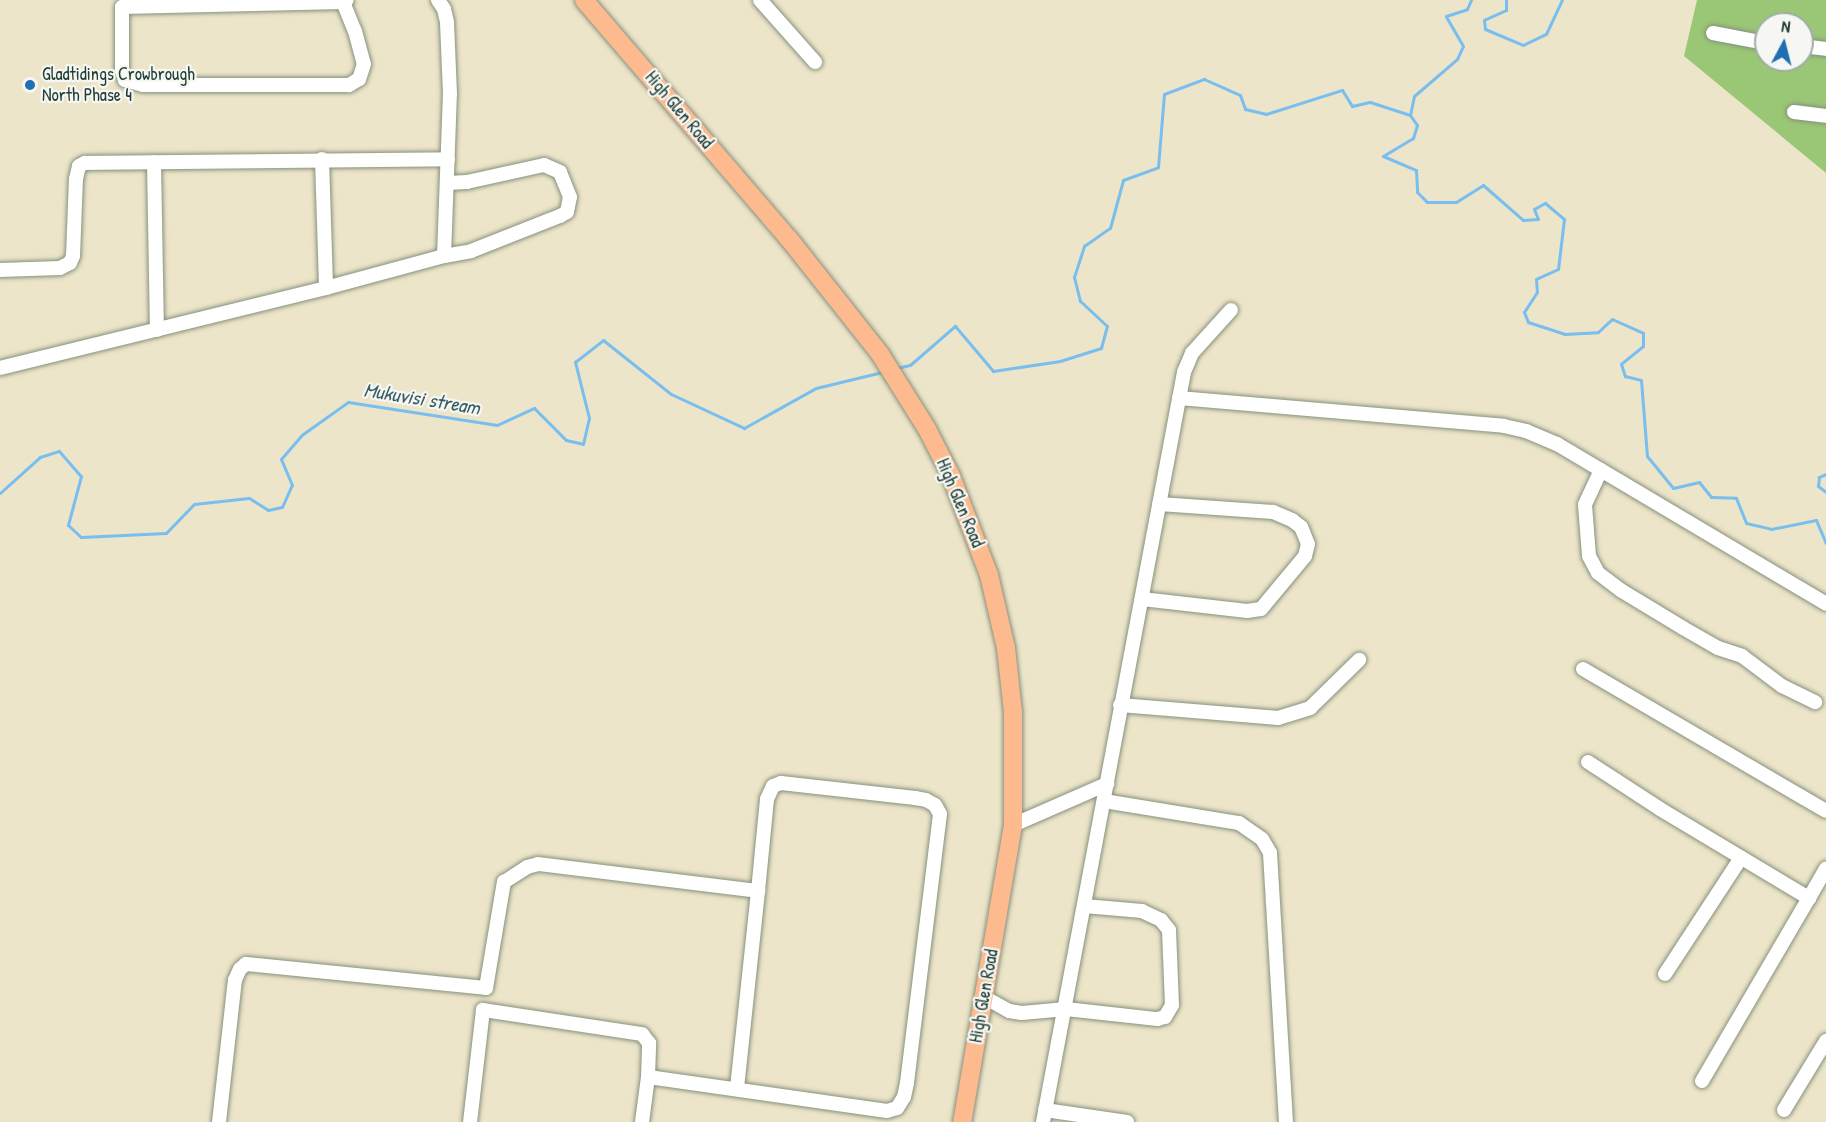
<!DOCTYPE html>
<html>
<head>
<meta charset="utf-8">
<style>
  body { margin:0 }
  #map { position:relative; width:1826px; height:1122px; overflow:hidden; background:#ede5c9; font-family:"Patrick Hand",sans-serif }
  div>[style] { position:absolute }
  .green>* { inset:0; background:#9ac775 }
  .stream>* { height:3px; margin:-1.5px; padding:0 1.5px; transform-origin:1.5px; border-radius:1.5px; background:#78beef }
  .roads { filter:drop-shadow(0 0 2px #86917e) drop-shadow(0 0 2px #86917e) }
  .minor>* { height:14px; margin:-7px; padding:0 7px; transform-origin:7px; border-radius:7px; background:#fff }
  .major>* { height:18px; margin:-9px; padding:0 9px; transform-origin:9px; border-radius:9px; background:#fcba8e }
  .dots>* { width:16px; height:16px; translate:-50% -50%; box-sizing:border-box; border:3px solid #f6f6f2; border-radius:50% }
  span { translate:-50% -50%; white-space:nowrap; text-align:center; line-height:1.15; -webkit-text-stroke:4.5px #f6f6f2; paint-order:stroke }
  .poi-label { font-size:18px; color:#1f3d34 }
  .left { translate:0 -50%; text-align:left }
  .street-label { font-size:18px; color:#1f3d34 }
  .water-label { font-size:20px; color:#355d63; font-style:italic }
  .north { position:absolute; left:1754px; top:12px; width:60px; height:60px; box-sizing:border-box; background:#f6f6f2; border:2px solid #a0aca6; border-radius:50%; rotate:7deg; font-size:16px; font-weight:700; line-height:24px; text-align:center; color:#1f3d34 }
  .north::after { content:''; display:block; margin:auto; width:21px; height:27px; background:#1f6fb2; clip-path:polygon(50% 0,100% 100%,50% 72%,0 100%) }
</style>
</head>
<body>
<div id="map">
  <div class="green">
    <i style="clip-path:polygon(evenodd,1697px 0,1826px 0,1826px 173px,1684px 56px,1697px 0,1766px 24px,1802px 24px,1802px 60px,1766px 60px,1766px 24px)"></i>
  </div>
  <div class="stream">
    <i style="left:1506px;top:0;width:10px;rotate:90deg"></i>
    <i style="left:1506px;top:10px;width:24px;rotate:156deg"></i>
    <i style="left:1484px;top:20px;width:9px;rotate:84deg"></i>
    <i style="left:1485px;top:29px;width:41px;rotate:22.8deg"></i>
    <i style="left:1523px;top:45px;width:25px;rotate:-26deg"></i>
    <i style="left:1546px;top:34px;width:38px;rotate:-65deg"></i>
    <i style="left:1410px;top:115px;width:19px;rotate:-78deg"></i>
    <i style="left:1414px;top:96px;width:57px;rotate:-40.7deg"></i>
    <i style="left:1457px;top:59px;width:14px;rotate:-65deg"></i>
    <i style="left:1463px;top:46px;width:34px;rotate:-120deg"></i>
    <i style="left:1446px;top:16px;width:22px;rotate:-18deg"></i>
    <i style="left:1467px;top:9px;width:10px;rotate:-66deg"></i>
    <i style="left:897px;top:368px;width:13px;rotate:-13deg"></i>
    <i style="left:910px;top:365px;width:60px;rotate:-40.9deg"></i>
    <i style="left:955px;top:326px;width:59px;rotate:49.8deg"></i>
    <i style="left:993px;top:371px;width:68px;rotate:-8.5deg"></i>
    <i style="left:1060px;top:361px;width:43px;rotate:-17.6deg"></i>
    <i style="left:1101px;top:348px;width:23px;rotate:-75deg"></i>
    <i style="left:1107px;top:326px;width:37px;rotate:-137deg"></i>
    <i style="left:1080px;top:301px;width:25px;rotate:-104deg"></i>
    <i style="left:1074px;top:277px;width:33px;rotate:-72deg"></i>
    <i style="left:1084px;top:246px;width:32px;rotate:-35deg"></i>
    <i style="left:1110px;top:228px;width:50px;rotate:-74.8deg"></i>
    <i style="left:1123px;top:180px;width:37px;rotate:-20deg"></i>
    <i style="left:1158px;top:167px;width:73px;rotate:-85.3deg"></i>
    <i style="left:1164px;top:94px;width:43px;rotate:-20.6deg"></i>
    <i style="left:1204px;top:79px;width:39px;rotate:24deg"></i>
    <i style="left:1240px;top:95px;width:15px;rotate:70deg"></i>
    <i style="left:1245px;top:109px;width:22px;rotate:13deg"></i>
    <i style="left:1266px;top:114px;width:80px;rotate:-17.5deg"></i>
    <i style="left:1342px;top:90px;width:19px;rotate:58deg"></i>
    <i style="left:1352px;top:106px;width:18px;rotate:-13deg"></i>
    <i style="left:1370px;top:102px;width:42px;rotate:18deg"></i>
    <i style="left:1410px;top:115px;width:12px;rotate:55deg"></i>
    <i style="left:1417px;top:125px;width:14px;rotate:107deg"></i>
    <i style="left:1413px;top:138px;width:35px;rotate:149deg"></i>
    <i style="left:1383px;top:156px;width:36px;rotate:23deg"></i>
    <i style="left:1416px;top:170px;width:22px;rotate:87deg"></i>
    <i style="left:1417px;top:192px;width:14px;rotate:45deg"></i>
    <i style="left:1427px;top:202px;width:29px"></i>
    <i style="left:1456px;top:202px;width:32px;rotate:-32deg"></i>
    <i style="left:1483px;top:185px;width:53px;rotate:41.2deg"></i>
    <i style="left:1523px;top:220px;width:15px;rotate:-4deg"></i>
    <i style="left:1538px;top:219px;width:11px;rotate:-112deg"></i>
    <i style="left:1534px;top:209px;width:13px;rotate:-29deg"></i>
    <i style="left:1545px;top:203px;width:25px;rotate:40deg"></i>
    <i style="left:1564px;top:219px;width:50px;rotate:96.8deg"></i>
    <i style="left:1558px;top:269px;width:24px;rotate:156deg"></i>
    <i style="left:1536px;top:279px;width:13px;rotate:86deg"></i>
    <i style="left:1537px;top:292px;width:24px;rotate:123deg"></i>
    <i style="left:1524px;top:312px;width:11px;rotate:68deg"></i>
    <i style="left:1528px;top:322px;width:38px;rotate:18deg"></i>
    <i style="left:1564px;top:334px;width:34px;rotate:-3deg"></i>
    <i style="left:1598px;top:332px;width:19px;rotate:-43deg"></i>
    <i style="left:1612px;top:319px;width:34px;rotate:24deg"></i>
    <i style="left:1643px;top:333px;width:13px;rotate:90deg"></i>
    <i style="left:1643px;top:346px;width:28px;rotate:141deg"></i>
    <i style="left:1621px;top:364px;width:13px;rotate:72deg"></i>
    <i style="left:1625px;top:376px;width:16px;rotate:14deg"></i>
    <i style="left:1641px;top:380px;width:76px;rotate:85.5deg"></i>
    <i style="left:1647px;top:456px;width:41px;rotate:50.9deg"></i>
    <i style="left:1673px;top:488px;width:27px;rotate:-13deg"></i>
    <i style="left:1699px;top:482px;width:19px;rotate:51deg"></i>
    <i style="left:1711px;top:497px;width:25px;rotate:2deg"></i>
    <i style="left:1736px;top:498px;width:27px;rotate:68deg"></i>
    <i style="left:1746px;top:523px;width:26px;rotate:13deg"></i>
    <i style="left:1771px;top:529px;width:46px;rotate:-11.3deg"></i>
    <i style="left:1816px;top:520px;width:25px;rotate:67deg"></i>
    <i style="left:1826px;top:474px;width:8px;rotate:157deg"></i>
    <i style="left:1819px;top:477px;width:9px;rotate:96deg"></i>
    <i style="left:1818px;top:486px;width:10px;rotate:37deg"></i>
    <i style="left:0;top:493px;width:54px;rotate:-42deg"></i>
    <i style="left:40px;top:457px;width:20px;rotate:-18deg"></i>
    <i style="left:59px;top:451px;width:33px;rotate:49deg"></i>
    <i style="left:81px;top:476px;width:51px;rotate:104.9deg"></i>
    <i style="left:68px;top:525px;width:18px;rotate:43deg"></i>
    <i style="left:81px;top:537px;width:85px;rotate:-2.7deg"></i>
    <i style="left:166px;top:533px;width:40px;rotate:-46deg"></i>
    <i style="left:194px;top:504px;width:55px;rotate:-6.2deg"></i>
    <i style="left:249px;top:498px;width:22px;rotate:32deg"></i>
    <i style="left:268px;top:510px;width:14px;rotate:-12deg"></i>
    <i style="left:282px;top:507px;width:24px;rotate:-66deg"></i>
    <i style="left:292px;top:485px;width:28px;rotate:-113deg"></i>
    <i style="left:281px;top:459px;width:33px;rotate:-49deg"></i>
    <i style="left:303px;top:434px;width:55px;rotate:-35.4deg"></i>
    <i style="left:348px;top:402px;width:151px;rotate:8.8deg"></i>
    <i style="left:497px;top:425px;width:41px;rotate:-24.7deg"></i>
    <i style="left:534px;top:408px;width:45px;rotate:45deg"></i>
    <i style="left:566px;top:440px;width:17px;rotate:13deg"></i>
    <i style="left:583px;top:444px;width:27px;rotate:-77deg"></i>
    <i style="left:589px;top:418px;width:58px;rotate:-104deg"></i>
    <i style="left:575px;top:362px;width:36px;rotate:-38deg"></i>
    <i style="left:603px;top:340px;width:87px;rotate:38.5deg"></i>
    <i style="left:671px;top:394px;width:81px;rotate:25deg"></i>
    <i style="left:744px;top:428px;width:82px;rotate:-29.1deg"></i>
    <i style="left:816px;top:388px;width:68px;rotate:-13.6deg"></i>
  </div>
  <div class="roads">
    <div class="minor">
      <i style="left:760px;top:0;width:83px;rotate:48.4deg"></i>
      <i style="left:343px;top:2px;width:31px;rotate:68deg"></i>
      <i style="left:355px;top:31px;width:34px;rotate:75deg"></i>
      <i style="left:364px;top:64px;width:16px;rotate:108deg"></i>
      <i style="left:359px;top:79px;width:12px;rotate:149deg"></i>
      <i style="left:349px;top:85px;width:206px;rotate:180deg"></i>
      <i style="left:143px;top:85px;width:19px;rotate:-164deg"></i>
      <i style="left:125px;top:80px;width:9px;rotate:-108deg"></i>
      <i style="left:122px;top:71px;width:64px;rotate:-90deg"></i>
      <i style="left:122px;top:7px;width:221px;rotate:-1.3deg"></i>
      <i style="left:343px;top:2px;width:4px;rotate:-27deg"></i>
      <i style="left:1713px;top:33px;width:54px;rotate:10.7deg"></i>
      <i style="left:1802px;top:46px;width:24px;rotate:7deg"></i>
      <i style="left:1794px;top:112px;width:32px;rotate:7deg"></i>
      <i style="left:322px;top:159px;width:129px;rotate:88.2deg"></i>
      <i style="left:154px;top:162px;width:168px;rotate:89deg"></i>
      <i style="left:444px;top:256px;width:27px;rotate:-10deg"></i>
      <i style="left:471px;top:251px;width:96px;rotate:-21.5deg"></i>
      <i style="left:560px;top:216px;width:8px;rotate:-30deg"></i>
      <i style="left:567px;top:212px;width:15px;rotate:-79deg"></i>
      <i style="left:570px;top:197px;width:27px;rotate:-112deg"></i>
      <i style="left:560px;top:172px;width:17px;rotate:-156deg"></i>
      <i style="left:544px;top:165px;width:79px;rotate:167.6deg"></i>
      <i style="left:467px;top:182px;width:20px;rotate:177deg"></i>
      <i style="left:0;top:270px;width:60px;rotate:-1.9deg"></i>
      <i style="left:60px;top:268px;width:11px;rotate:-27deg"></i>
      <i style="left:70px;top:263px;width:8px;rotate:-67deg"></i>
      <i style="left:73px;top:256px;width:77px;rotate:-87.8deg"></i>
      <i style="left:76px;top:179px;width:13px;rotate:-77deg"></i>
      <i style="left:79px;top:166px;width:7px;rotate:-27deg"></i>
      <i style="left:85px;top:163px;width:363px;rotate:-0.6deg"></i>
      <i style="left:0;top:368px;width:336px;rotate:-13.8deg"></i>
      <i style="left:326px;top:288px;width:122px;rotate:-15.2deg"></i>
      <i style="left:444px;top:256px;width:162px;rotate:-87.9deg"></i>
      <i style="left:450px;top:94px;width:72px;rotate:-92.4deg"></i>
      <i style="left:447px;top:22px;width:13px;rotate:-103deg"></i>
      <i style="left:444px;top:9px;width:11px;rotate:-124deg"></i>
      <i style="left:1179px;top:398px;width:326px;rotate:4.9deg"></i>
      <i style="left:1504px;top:426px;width:23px;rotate:13deg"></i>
      <i style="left:1526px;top:431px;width:34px;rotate:23deg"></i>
      <i style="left:1557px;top:444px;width:313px;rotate:30.7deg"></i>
      <i style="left:1601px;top:470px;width:38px;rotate:115deg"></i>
      <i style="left:1585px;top:505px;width:51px;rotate:85.5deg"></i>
      <i style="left:1589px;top:556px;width:19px;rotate:62deg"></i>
      <i style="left:1598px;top:573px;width:30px;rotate:37deg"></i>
      <i style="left:1622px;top:591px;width:71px;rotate:31.2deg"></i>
      <i style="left:1683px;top:628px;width:40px;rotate:29.7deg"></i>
      <i style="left:1718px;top:648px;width:25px;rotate:18deg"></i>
      <i style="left:1742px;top:656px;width:50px;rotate:36.9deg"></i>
      <i style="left:1782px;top:686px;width:37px;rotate:26deg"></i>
      <i style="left:1142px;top:599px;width:106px;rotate:6.5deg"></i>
      <i style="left:1247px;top:611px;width:14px;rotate:-8deg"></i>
      <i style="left:1261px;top:609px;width:69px;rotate:-50.3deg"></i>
      <i style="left:1305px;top:556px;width:12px;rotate:-76deg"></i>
      <i style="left:1308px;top:544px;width:18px;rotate:-112deg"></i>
      <i style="left:1301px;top:527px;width:11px;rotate:-142deg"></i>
      <i style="left:1292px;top:520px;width:21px;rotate:-157deg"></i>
      <i style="left:1273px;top:512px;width:114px;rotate:-176deg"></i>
      <i style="left:1583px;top:669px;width:281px;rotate:30.3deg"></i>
      <i style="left:1120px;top:705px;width:159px;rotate:4.7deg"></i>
      <i style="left:1278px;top:718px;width:34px;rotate:-17deg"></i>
      <i style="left:1310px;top:708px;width:69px;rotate:-44.4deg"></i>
      <i style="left:1588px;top:762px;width:86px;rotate:33.1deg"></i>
      <i style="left:1660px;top:809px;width:174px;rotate:30.9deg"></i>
      <i style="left:1809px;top:898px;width:34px;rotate:-60deg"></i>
      <i style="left:1104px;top:801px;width:137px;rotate:9.3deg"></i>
      <i style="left:1239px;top:823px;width:28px;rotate:35deg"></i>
      <i style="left:1262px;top:839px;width:16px;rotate:60deg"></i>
      <i style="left:1270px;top:853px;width:269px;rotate:86.6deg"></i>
      <i style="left:1013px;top:825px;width:103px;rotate:-23.6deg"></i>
      <i style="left:1665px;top:974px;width:139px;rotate:-56.8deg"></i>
      <i style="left:984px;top:997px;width:29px;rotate:29deg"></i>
      <i style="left:1009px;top:1011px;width:13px;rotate:9deg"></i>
      <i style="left:1022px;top:1013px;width:44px;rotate:-5.2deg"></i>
      <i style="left:1066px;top:1009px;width:92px;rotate:6.3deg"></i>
      <i style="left:1157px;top:1019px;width:8px;rotate:-14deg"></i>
      <i style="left:1165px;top:1017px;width:14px;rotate:-60deg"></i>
      <i style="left:1172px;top:1005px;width:75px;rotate:-92.3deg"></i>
      <i style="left:1169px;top:930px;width:13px;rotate:-129deg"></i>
      <i style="left:1161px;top:920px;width:21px;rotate:-155deg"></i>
      <i style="left:1142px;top:911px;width:58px;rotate:-175.1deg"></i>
      <i style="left:1702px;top:1081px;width:212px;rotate:-59.7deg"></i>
      <i style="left:737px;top:1088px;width:198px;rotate:-83.9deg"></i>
      <i style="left:1045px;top:1110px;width:83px;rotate:8.3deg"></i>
      <i style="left:1784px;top:1110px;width:81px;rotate:-58.7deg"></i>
      <i style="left:219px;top:1122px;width:143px;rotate:-83.6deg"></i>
      <i style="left:235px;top:980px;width:12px;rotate:-66deg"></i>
      <i style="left:240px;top:969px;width:8px;rotate:-40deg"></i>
      <i style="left:246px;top:964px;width:241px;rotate:5.7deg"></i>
      <i style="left:486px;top:988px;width:108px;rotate:-80.4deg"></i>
      <i style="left:504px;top:882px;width:27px;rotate:-33deg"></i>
      <i style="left:527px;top:867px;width:11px;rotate:-15deg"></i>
      <i style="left:538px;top:864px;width:222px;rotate:7deg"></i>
      <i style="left:758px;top:891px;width:92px;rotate:-84.4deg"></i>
      <i style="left:767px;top:799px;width:14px;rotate:-65deg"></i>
      <i style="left:773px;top:786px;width:9px;rotate:-21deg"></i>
      <i style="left:781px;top:783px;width:135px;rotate:6.4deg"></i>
      <i style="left:915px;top:798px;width:11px;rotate:10deg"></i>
      <i style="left:926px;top:800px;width:10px;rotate:29deg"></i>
      <i style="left:935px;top:805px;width:10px;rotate:61deg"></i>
      <i style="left:940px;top:814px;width:271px;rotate:97deg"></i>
      <i style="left:907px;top:1083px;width:14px;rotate:102deg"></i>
      <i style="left:904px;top:1097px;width:13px;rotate:122deg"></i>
      <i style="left:897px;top:1108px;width:10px;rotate:163deg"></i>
      <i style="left:887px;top:1111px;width:241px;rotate:-171.9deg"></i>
      <i style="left:648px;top:1077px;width:34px;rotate:-88deg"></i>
      <i style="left:649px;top:1043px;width:11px;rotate:-128deg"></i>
      <i style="left:642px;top:1034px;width:161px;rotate:-171.4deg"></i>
      <i style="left:483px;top:1010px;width:113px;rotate:96.6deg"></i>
      <i style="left:642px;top:1122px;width:45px;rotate:-82.4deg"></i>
      <i style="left:1043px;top:1122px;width:763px;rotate:-79.35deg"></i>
      <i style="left:1184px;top:372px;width:21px;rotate:-67deg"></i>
      <i style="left:1192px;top:353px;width:58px;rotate:-47.8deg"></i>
    </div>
    <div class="major">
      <i style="left:584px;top:0;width:315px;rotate:49.4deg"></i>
      <i style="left:789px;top:239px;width:147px;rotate:51.6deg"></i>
      <i style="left:880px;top:354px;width:89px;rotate:57.9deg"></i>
      <i style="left:927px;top:429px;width:53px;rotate:62.9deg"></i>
      <i style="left:951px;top:476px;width:106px;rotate:69deg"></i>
      <i style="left:989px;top:575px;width:75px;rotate:76.9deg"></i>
      <i style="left:1006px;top:648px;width:64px;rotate:83.8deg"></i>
      <i style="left:1013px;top:712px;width:113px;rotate:90deg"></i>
      <i style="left:1013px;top:825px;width:301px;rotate:99.7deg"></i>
    </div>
  </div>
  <div class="dots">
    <i style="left:30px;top:85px;background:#1f6fb2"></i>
  </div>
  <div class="poi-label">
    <span class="left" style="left:42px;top:85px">Gladtidings Crowbrough<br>North Phase 4</span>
  </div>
  <div class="street-label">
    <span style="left:679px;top:110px;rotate:50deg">High Glen Road</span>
    <span style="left:960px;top:503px;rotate:67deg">High Glen Road</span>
    <span style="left:984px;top:996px;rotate:-80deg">High Glen Road</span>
  </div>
  <div class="water-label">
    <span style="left:422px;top:398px;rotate:9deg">Mukuvisi stream</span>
  </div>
  <div class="north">N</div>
</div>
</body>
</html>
